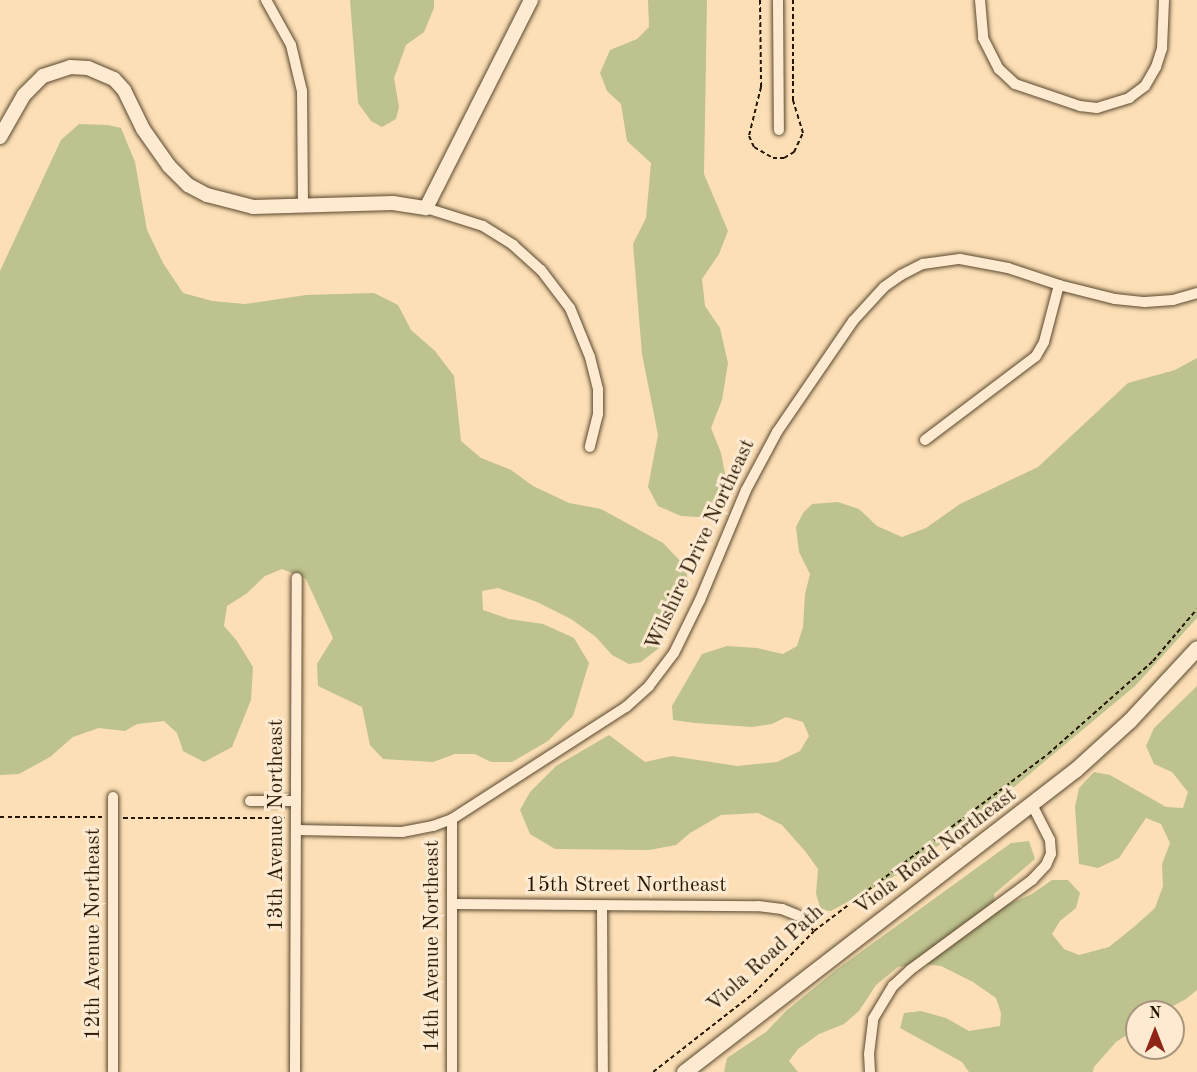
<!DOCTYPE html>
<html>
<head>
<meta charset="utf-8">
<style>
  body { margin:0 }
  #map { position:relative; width:1197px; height:1072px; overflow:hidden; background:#fcdfb6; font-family:"Old Standard TT",serif }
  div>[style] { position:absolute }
  .green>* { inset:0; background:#bdc28f }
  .path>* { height:2px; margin-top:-1px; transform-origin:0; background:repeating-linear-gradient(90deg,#251501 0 4.5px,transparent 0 7.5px) }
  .roads { filter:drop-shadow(0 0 2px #5b482e) drop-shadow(0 0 2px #5b482e) }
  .minor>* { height:10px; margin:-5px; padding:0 5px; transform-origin:5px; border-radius:5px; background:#fdead0 }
  .tertiary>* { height:14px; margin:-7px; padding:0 7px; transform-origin:7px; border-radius:7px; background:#fdead0 }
  .secondary>* { height:15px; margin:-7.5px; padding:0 7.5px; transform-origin:7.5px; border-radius:7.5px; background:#fdead0 }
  span { translate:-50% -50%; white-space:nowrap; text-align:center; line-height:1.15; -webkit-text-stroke:6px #fdead0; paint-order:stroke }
  .street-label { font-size:21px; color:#251501 }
  .north { position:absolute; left:1125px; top:1000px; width:60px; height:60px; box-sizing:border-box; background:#fdead0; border:2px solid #a7957d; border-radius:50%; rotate:0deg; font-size:16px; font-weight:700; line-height:24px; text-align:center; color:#251501 }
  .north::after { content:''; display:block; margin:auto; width:21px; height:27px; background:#8f2418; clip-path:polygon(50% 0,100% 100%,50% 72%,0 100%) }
</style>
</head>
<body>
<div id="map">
  <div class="green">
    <i style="clip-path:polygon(350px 0,434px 0,434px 8px,424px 32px,406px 45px,394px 78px,399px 107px,396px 119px,382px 127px,371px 121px,358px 103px)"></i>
    <i style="clip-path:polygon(648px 0,707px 0,704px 174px,728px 231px,719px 254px,702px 279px,705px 306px,720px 328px,728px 363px,722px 400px,711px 428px,721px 453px,726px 479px,719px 500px,699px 517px,681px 516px,658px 506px,648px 487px,658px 435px,642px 354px,633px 244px,646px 218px,651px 163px,627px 141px,621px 104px,607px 91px,600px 73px,610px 50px,637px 39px,649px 27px)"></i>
    <i style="clip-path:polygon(79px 124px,108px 125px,121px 128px,135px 162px,147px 230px,163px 263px,183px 293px,212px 301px,245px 304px,306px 295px,374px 293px,398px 305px,411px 330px,435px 351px,454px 376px,461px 441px,481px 458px,511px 470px,533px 486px,569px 503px,601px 509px,663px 543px,685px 566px,689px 585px,659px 648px,641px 662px,629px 664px,612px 655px,596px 637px,571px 619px,537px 602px,498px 588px,482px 591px,483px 610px,509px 619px,543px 624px,574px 638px,589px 663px,573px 716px,548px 741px,512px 762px,491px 762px,475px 754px,455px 754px,433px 762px,383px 759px,370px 745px,362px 707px,318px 686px,317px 664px,333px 638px,306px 579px,282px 569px,265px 576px,246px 594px,227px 606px,224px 626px,237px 641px,253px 667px,251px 700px,232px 747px,204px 762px,183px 751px,177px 733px,164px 721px,137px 724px,125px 731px,99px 728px,73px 737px,50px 757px,19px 774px,0 775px,0 271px,61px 140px)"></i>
    <i style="clip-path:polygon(1197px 358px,1197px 618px,1135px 686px,977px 818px,900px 873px,831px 911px,821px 910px,816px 894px,818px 869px,805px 851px,782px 825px,758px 813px,721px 815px,690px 833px,676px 845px,649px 850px,555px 849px,530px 834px,520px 810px,530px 792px,556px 766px,609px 735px,645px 762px,672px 756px,737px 766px,777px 762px,800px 751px,809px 736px,803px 722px,786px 717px,772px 724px,752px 727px,695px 723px,673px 720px,672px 706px,702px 654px,727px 646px,757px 648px,783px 654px,797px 646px,803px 627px,805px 594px,810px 574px,799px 552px,796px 527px,803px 513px,812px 504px,838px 502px,859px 509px,877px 526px,902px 537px,926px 528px,960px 504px,1038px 467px,1128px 383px,1175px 370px)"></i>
    <i style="clip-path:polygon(1197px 686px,1197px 990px,1186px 999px,1162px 1012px,1137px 1012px,1137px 1028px,1116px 1042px,1094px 1067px,1093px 1072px,969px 1072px,962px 1062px,900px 1028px,904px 1013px,921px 1011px,946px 1018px,969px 1031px,1000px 1026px,1001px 1013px,996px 998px,973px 982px,941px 966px,925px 964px,898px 967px,876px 985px,859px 1011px,844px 1024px,819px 1034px,798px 1049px,789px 1061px,798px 1072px,724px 1072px,727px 1058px,766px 1032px,786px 1011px,836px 970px,1011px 843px,1029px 841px,1035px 859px,994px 894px,995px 910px,1032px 894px,1052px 880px,1068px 880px,1080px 893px,1076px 908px,1060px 921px,1052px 934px,1064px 949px,1079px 955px,1109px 947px,1135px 926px,1155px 908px,1163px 886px,1162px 864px,1170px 843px,1161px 824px,1146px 818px,1119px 858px,1098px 868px,1079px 864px,1075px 807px,1079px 788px,1094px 772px,1110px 775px,1166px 807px,1183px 808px,1188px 792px,1172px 772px,1154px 764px,1146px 746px,1154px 728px)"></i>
  </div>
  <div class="path">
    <i style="left:760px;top:0;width:87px;rotate:89.3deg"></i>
    <i style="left:761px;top:87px;width:50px;rotate:103.8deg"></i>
    <i style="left:749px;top:136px;width:12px;rotate:66deg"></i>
    <i style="left:754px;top:147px;width:22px;rotate:30deg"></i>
    <i style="left:773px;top:158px;width:11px"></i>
    <i style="left:784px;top:158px;width:12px;rotate:-31deg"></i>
    <i style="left:794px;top:152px;width:21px;rotate:-65deg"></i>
    <i style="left:803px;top:133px;width:34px;rotate:-107deg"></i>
    <i style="left:793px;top:101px;width:101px;rotate:-90deg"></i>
    <i style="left:0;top:817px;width:102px"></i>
    <i style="left:123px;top:818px;width:162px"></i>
    <i style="left:805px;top:922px;width:13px;rotate:45deg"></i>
    <i style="left:653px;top:1072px;width:128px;rotate:-38deg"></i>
    <i style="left:754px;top:993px;width:86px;rotate:-45.9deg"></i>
    <i style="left:814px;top:931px;width:293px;rotate:-37.1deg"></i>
    <i style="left:1048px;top:754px;width:140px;rotate:-41.5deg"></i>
    <i style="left:1153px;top:661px;width:68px;rotate:-49.8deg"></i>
  </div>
  <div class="roads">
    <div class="minor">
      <i style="left:266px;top:0;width:51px;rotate:60.9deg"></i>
      <i style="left:291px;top:45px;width:47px;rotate:76.6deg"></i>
      <i style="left:302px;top:91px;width:115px;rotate:89.5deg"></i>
      <i style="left:778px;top:0;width:130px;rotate:89.6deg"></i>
      <i style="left:980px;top:0;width:38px;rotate:85deg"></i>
      <i style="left:983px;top:38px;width:35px;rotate:63deg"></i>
      <i style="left:999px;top:69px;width:22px;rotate:43deg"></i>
      <i style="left:1015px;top:84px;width:69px;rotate:18.7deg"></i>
      <i style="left:1080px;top:106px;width:17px;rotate:7deg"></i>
      <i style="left:1097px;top:108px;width:34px;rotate:-17deg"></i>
      <i style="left:1129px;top:98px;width:20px;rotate:-37deg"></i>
      <i style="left:1145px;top:86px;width:22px;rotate:-60deg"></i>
      <i style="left:1156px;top:67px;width:20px;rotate:-72deg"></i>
      <i style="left:1162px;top:48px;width:48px;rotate:-87.6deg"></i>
      <i style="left:426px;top:208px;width:60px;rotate:17.5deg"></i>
      <i style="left:483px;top:226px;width:36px;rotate:32deg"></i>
      <i style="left:513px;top:245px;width:38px;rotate:42deg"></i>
      <i style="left:541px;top:270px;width:48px;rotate:52.7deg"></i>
      <i style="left:570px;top:308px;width:53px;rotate:67.8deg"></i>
      <i style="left:590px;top:357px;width:34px;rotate:76deg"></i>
      <i style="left:598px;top:390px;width:24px;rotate:90deg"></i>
      <i style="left:598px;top:414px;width:34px;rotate:104deg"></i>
      <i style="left:925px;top:440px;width:139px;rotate:-37.1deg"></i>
      <i style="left:1036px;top:356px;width:16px;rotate:-60deg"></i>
      <i style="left:1044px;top:342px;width:59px;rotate:-75.3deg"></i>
      <i style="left:113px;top:797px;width:275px;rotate:90deg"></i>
      <i style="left:250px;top:801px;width:46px"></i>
      <i style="left:452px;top:819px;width:253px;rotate:90deg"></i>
      <i style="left:296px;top:830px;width:106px;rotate:1.1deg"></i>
      <i style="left:402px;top:832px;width:32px;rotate:-11deg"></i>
      <i style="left:433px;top:826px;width:20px;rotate:-20deg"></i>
      <i style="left:452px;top:819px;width:207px;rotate:-32.8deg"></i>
      <i style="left:626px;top:707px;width:31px;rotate:-42deg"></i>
      <i style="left:649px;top:686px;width:41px;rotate:-52.9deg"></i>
      <i style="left:674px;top:653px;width:59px;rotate:-63.9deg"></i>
      <i style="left:700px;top:600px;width:119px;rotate:-67.3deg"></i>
      <i style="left:746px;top:490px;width:66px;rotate:-61.9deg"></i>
      <i style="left:777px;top:432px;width:135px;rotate:-55.6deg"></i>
      <i style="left:853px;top:321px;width:46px;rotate:-47.6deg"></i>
      <i style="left:884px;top:287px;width:21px;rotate:-35deg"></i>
      <i style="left:901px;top:275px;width:25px;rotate:-27deg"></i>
      <i style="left:923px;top:264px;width:37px;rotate:-8deg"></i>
      <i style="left:960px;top:259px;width:49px;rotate:10.6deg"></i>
      <i style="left:1008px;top:268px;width:54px;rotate:18.4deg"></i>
      <i style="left:1059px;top:285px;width:58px;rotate:14deg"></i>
      <i style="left:1115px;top:299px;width:30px;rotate:6deg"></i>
      <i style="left:1145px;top:302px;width:28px;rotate:-4deg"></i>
      <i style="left:1173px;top:300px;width:25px;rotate:-16deg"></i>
      <i style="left:452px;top:904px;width:306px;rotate:0.4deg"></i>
      <i style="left:758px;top:906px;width:24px;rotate:7deg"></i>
      <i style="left:782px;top:909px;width:16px;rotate:22deg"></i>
      <i style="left:602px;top:906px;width:166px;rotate:89.7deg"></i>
      <i style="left:295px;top:1072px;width:494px;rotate:-89.8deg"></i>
      <i style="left:870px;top:1072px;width:18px;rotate:-93deg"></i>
      <i style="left:869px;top:1054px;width:35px;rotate:-83deg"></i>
      <i style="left:873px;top:1019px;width:39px;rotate:-59deg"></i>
      <i style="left:893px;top:986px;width:23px;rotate:-43deg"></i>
      <i style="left:910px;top:970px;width:152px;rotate:-36.4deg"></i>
      <i style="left:1032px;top:880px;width:21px;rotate:-47deg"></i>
      <i style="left:1046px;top:865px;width:12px;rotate:-66deg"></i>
      <i style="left:1051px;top:854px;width:14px;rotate:-94deg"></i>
      <i style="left:1050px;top:840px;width:39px;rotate:-117deg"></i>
    </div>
    <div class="tertiary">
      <i style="left:0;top:137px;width:48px;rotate:-60.3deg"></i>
      <i style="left:24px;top:95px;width:27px;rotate:-45deg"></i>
      <i style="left:43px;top:76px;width:28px;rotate:-18deg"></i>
      <i style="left:70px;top:67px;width:18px;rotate:3deg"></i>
      <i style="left:88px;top:68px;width:28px;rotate:23deg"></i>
      <i style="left:114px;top:79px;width:15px;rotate:48deg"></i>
      <i style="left:124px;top:90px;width:43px;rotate:64deg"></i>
      <i style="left:143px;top:129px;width:45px;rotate:54.9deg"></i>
      <i style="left:169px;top:166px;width:27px;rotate:45deg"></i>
      <i style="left:188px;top:185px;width:21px;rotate:28deg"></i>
      <i style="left:207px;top:195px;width:48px;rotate:14.6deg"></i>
      <i style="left:253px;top:207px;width:140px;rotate:-1.6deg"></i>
      <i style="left:393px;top:203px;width:33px;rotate:9deg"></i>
      <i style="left:426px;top:208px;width:233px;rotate:-63.2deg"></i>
    </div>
    <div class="secondary">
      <i style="left:684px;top:1072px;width:494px;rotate:-37.7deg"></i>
      <i style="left:1075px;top:770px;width:74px;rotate:-42.3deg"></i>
      <i style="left:1130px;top:720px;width:98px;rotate:-47.1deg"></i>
    </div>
  </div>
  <div class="street-label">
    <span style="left:701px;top:545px;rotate:-65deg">Wilshire Drive Northeast</span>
    <span style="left:277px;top:825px;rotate:-90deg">13th Avenue Northeast</span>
    <span style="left:936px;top:852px;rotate:-37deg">Viola Road Northeast</span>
    <span style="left:626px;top:886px">15th Street Northeast</span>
    <span style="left:94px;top:934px;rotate:-90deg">12th Avenue Northeast</span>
    <span style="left:433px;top:946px;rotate:-90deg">14th Avenue Northeast</span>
    <span style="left:766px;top:959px;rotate:-42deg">Viola Road Path</span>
  </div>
  <div class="north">N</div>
</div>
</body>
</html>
